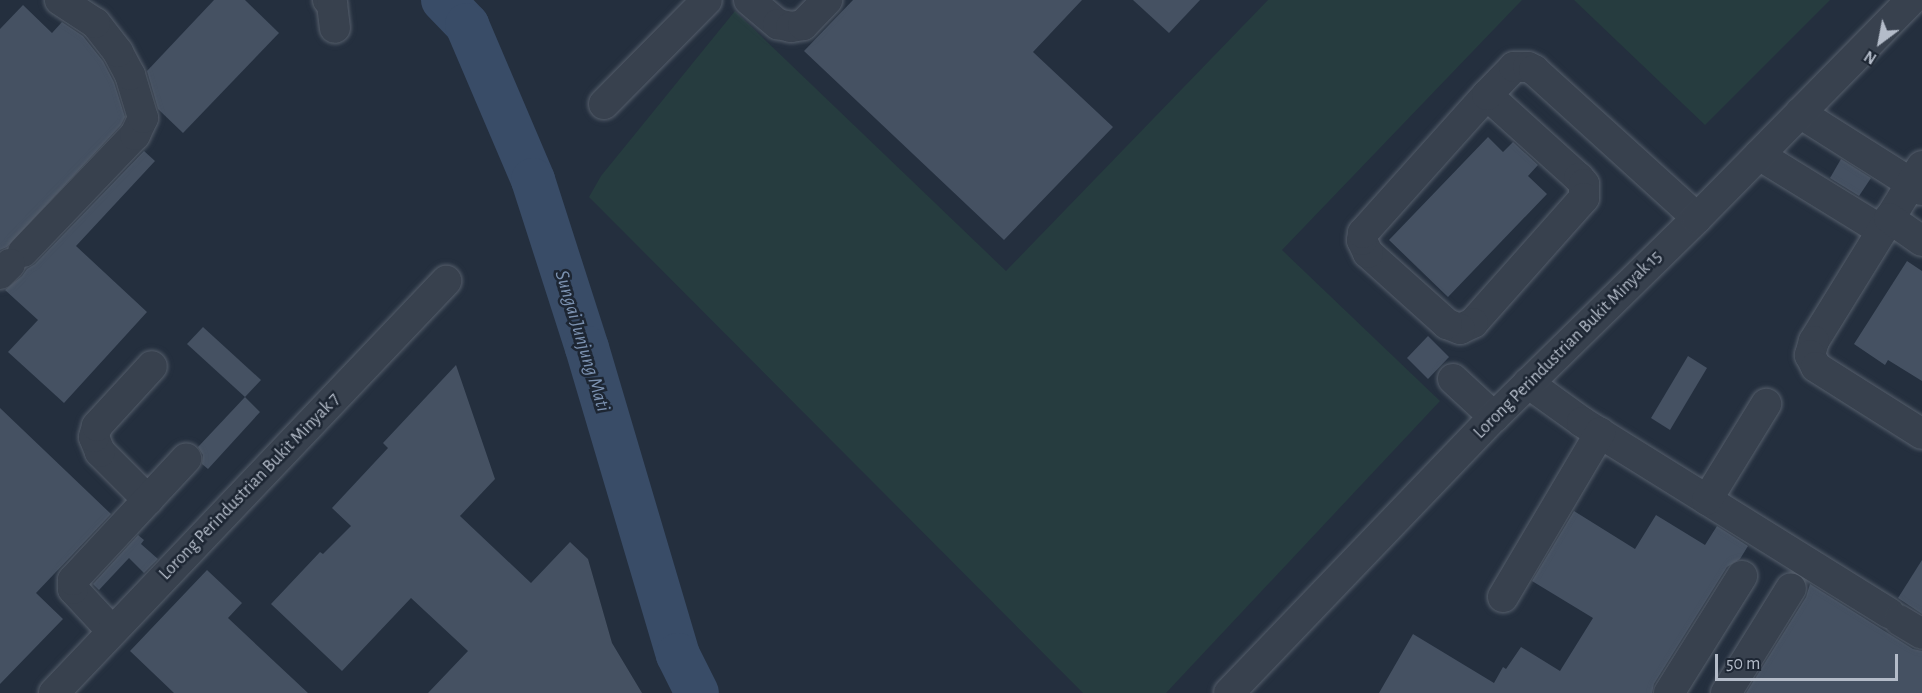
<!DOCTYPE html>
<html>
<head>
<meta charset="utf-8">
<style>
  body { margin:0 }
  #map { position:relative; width:1922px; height:693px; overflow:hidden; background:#242f3e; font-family:"Alegreya Sans",sans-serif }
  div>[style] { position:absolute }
  .green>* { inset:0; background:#263c3f }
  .river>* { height:44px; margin:-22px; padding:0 22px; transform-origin:22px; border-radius:22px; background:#394c67 }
  .building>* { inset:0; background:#455162 }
  .roads { filter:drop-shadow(0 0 2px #565f6c) drop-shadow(0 0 2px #565f6c) }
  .minor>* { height:30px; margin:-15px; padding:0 15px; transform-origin:15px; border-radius:15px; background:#38414e }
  span { translate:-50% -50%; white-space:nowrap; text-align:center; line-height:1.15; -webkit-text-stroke:5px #1d2633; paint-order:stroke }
  .street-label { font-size:18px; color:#b4bcc9 }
  .water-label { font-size:20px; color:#7c92b1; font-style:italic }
  .north { position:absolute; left:1850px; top:12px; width:60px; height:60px; -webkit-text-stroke:4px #1d2633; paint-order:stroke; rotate:212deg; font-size:16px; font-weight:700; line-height:24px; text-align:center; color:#b4bcc9 }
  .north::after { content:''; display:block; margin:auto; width:21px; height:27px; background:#b4bcc9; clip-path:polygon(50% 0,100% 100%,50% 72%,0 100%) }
  .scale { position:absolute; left:1715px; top:654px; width:183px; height:27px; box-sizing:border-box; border:3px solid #b4bcc9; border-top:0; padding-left:8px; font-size:18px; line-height:21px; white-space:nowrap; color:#b4bcc9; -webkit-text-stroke:4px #1d2633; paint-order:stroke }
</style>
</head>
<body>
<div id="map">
  <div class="green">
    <i style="clip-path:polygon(1268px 0,1522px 0,1282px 250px,1440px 401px,1166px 693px,1083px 693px,589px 197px,601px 176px,735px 11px,1006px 271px)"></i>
    <i style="clip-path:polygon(1574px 0,1830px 0,1705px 125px)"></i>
  </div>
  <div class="river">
    <i style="left:443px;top:0;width:35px;rotate:46deg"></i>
    <i style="left:467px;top:25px;width:168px;rotate:66.9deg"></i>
    <i style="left:533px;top:180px;width:176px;rotate:72.2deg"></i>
    <i style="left:587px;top:348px;width:320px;rotate:73.5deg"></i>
    <i style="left:678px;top:655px;width:42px;rotate:63.4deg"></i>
  </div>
  <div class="building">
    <i style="clip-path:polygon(214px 0,245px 0,279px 33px,183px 133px,158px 109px,147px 71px)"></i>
    <i style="clip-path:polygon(853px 0,1082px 0,1033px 52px,1113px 127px,1004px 240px,804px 51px)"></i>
    <i style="clip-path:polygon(1133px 0,1200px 0,1169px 33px)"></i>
    <i style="clip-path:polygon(23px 5px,52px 33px,62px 22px,83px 36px,103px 61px,114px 82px,125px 117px,121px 125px,7px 247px,0 250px,0 29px)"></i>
    <i style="clip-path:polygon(1488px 137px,1503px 152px,1513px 142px,1538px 165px,1528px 176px,1547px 194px,1448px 297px,1389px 240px)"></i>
    <i style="clip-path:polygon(144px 151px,155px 161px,76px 246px,147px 312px,64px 403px,8px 352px,38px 320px,5px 290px,22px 276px,27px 269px,35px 264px)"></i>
    <i style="clip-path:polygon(1841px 159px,1871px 178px,1859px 196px,1830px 178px)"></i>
    <i style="clip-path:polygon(1907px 261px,1922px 271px,1922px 381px,1888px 360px,1885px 365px,1854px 344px)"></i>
    <i style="clip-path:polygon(203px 327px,261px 380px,245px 397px,187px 344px)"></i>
    <i style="clip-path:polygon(1428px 336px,1449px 357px,1428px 379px,1407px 358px)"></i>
    <i style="clip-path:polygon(1688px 356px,1707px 368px,1670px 430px,1651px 418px)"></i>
    <i style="clip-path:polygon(456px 365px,495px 479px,460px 516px,531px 583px,570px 542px,588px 559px,612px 643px,642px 693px,428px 693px,468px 651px,411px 598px,342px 671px,271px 604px,320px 552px,323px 554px,351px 526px,332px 508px,388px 448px,383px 443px)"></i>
    <i style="clip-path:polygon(245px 397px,260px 412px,208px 469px,202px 464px,203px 455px,198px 447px)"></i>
    <i style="clip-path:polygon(0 408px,111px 514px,36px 593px,63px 619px,0 684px)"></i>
    <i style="clip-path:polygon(1574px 511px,1635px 549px,1656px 515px,1705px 545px,1717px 526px,1748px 546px,1740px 559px,1727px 567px,1654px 684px,1652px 693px,1379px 693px,1413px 634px,1494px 683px,1503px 667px,1506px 669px,1521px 647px,1560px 671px,1593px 618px,1532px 581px)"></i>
    <i style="clip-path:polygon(138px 535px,144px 540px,141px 544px,158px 559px,144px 573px,129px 558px,99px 590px,93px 584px)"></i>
    <i style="clip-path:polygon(1922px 560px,1922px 614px,1898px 598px)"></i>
    <i style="clip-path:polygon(207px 570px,242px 603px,228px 618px,308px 693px,174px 693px,130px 651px)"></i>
    <i style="clip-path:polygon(1810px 584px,1913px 649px,1922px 651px,1922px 693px,1746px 693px,1806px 597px)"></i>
  </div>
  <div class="roads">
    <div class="minor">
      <i style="left:328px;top:0;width:6px;rotate:45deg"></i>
      <i style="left:332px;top:4px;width:24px;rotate:83deg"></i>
      <i style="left:749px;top:0;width:38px;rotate:40deg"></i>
      <i style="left:778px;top:24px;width:13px;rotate:13deg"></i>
      <i style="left:791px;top:27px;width:12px;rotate:-9deg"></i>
      <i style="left:803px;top:25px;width:35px;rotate:-46deg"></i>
      <i style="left:1487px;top:95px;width:124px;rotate:42.1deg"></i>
      <i style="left:1579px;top:178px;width:8px;rotate:50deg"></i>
      <i style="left:1584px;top:184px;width:14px;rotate:90deg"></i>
      <i style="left:1584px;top:198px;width:167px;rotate:131.6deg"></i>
      <i style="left:1473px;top:323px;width:14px;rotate:155deg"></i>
      <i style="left:1460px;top:329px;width:14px;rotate:-159deg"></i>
      <i style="left:1447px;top:324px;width:106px;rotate:-138.1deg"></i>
      <i style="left:1368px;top:253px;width:14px;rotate:-115deg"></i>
      <i style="left:1362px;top:240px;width:7px;rotate:-82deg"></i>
      <i style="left:1363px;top:233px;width:186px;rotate:-48.1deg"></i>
      <i style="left:1487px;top:95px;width:39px;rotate:-46deg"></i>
      <i style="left:1514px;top:67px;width:14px"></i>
      <i style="left:1528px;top:67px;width:7px;rotate:27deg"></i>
      <i style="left:1534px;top:70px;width:220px;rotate:42.2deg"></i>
      <i style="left:604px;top:104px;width:146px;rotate:-45.3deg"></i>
      <i style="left:1800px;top:113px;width:144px;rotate:32.3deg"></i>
      <i style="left:1759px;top:155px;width:143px;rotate:31.6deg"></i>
      <i style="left:1922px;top:166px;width:206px;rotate:121.7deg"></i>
      <i style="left:1814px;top:341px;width:15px;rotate:106deg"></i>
      <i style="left:1810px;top:355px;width:13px;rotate:63deg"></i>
      <i style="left:1816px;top:367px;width:125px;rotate:32.3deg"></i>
      <i style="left:1889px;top:218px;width:40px;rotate:34.9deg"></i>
      <i style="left:23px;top:252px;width:162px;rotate:-46.3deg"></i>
      <i style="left:135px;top:135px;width:19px;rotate:-65deg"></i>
      <i style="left:143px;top:118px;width:45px;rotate:-106.8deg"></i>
      <i style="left:130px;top:75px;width:26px;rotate:-118deg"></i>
      <i style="left:118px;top:52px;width:37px;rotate:-128deg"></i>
      <i style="left:95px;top:23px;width:42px;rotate:-146.7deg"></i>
      <i style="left:0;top:274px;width:14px;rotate:-45deg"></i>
      <i style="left:1453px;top:379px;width:56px;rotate:42.8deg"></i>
      <i style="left:1528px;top:383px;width:67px;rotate:35.8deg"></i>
      <i style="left:1582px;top:422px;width:362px;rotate:31.9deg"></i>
      <i style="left:148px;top:500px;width:68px;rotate:-135deg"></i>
      <i style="left:100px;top:452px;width:16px;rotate:-112deg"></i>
      <i style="left:94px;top:437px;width:11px;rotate:-75deg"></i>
      <i style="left:97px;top:426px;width:81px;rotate:-47.5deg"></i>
      <i style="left:1707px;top:500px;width:113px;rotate:-58.4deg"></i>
      <i style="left:1503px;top:597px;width:191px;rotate:-59.4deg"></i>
      <i style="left:1899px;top:620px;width:27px;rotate:31deg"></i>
      <i style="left:112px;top:631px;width:57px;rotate:-132.9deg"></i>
      <i style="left:73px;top:589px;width:9px;rotate:-90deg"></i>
      <i style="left:73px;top:580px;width:166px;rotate:-47deg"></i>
      <i style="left:54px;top:693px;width:569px;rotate:-46.42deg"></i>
      <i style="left:1229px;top:693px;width:383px;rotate:-46.2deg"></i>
      <i style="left:1494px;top:417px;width:284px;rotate:-44.4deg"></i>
      <i style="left:1697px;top:218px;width:305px;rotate:-45.5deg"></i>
      <i style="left:1669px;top:693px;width:138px;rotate:-58deg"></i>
      <i style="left:1726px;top:693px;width:123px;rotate:-58.2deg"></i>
    </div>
  </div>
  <div class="street-label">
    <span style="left:1568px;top:345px;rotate:-45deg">Lorong Perindustrian Bukit Minyak 15</span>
    <span style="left:250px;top:487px;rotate:-46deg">Lorong Perindustrian Bukit Minyak 7</span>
  </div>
  <div class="water-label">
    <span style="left:582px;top:341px;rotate:73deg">Sungai Junjung Mati</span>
  </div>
  <div class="north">N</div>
  <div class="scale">50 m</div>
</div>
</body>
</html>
